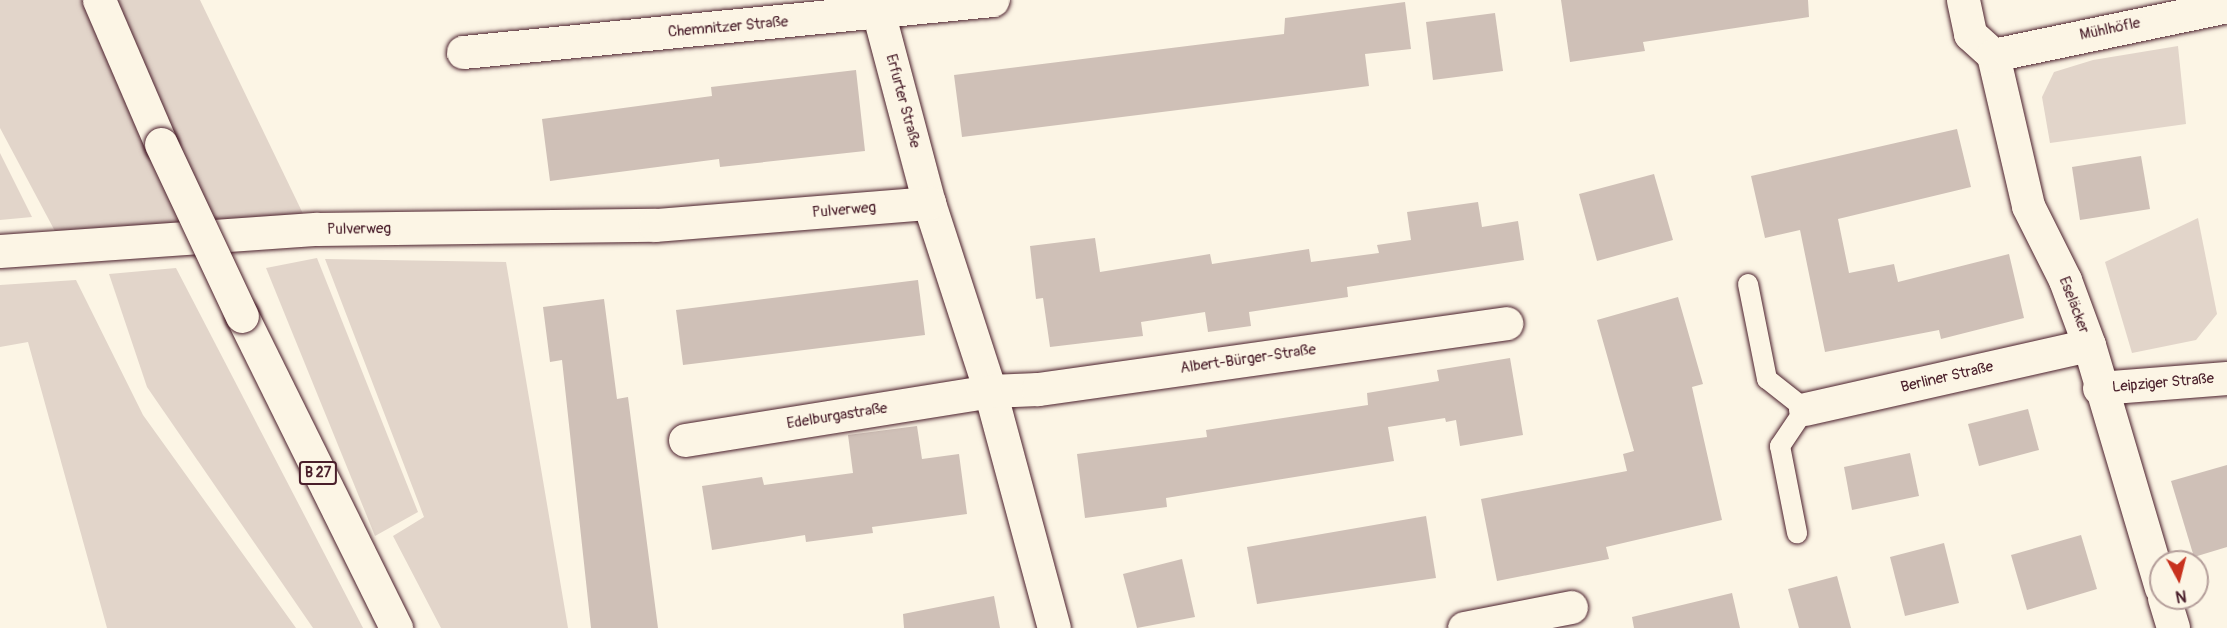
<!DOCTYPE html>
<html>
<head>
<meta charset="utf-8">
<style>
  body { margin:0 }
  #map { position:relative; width:2227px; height:628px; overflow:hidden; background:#fcf5e5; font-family:Pangolin,sans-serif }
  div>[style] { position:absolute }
  .green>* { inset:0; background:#e2d5ca }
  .building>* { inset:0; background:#cfc0b7 }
  .roads { filter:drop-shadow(0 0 2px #4a1f2b) drop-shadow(0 0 2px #4a1f2b) }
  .service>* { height:20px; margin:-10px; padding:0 10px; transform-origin:10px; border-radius:10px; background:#fcf5e5 }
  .minor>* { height:33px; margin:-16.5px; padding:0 16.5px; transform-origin:16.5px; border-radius:16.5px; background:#fcf5e5 }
  .primary>* { height:33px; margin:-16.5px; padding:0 16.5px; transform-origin:16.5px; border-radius:16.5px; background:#fcf5e5 }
  .bridges { filter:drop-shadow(0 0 2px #4a1f2b) drop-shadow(0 0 2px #4a1f2b) }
  .primary-bridge>* { height:33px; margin:-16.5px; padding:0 16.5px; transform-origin:16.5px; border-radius:16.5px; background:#fcf5e5 }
  span { translate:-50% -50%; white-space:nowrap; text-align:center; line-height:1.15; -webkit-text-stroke:5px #fcf5e5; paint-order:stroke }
  .shield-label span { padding:2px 4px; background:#fcf5e5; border:2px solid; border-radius:4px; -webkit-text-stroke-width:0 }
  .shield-label { font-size:14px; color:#4a1f2b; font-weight:700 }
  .street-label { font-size:15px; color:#4a1f2b }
  .north { position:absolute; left:2149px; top:550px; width:60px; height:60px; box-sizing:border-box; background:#fcf5e5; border:2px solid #b59f9b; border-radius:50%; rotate:173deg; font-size:16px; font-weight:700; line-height:24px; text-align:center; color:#4a1f2b }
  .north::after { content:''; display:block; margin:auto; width:21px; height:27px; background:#c8321e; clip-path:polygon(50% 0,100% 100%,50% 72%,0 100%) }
</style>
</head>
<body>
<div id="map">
  <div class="green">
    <i style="clip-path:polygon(0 0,87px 0,187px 228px,57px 235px,0 128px)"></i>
    <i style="clip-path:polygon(112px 0,200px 0,306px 220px,210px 226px)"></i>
    <i style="clip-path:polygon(2178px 46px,2186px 124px,2050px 143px,2042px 97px,2054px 72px,2093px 60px)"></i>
    <i style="clip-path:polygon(0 153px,32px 217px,0 220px)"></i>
    <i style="clip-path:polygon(2198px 218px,2217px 314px,2196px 340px,2132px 353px,2105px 262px)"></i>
    <i style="clip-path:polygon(317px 258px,418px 512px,375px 536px,266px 268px)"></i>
    <i style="clip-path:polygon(325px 259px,506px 262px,568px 628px,441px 628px,393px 536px,424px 517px)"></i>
    <i style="clip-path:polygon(176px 268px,363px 628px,313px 628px,147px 387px,109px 274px)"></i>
    <i style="clip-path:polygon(76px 280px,143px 415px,296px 628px,107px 628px,28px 342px,0 347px,0 285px)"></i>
  </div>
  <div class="building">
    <i style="clip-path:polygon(1561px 0,1808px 0,1809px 17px,1643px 42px,1645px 51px,1570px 62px)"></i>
    <i style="clip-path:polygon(1405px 2px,1411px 49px,1365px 54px,1369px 86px,962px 137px,954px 75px,1284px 34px,1285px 18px)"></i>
    <i style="clip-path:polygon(1495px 13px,1503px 71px,1433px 80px,1426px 22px)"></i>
    <i style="clip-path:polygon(856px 70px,865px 151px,720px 167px,719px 159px,550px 181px,542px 119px,712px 96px,711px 87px)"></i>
    <i style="clip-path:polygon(1957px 129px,1971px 187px,1838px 219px,1849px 273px,1894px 264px,1898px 282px,2009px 254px,2024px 318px,1941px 339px,1939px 330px,1825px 352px,1800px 230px,1765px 238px,1751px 176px)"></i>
    <i style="clip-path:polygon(2141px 156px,2150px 209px,2080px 220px,2072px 167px)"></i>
    <i style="clip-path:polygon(1654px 174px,1673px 240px,1597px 261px,1579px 194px)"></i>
    <i style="clip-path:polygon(1478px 202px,1482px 227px,1518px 221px,1524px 260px,1347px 287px,1348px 297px,1249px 312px,1251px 326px,1208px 332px,1205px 312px,1141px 322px,1143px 336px,1050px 347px,1043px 298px,1036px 299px,1030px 246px,1095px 238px,1100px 272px,1210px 254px,1212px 264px,1309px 249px,1311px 262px,1379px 253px,1377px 245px,1411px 240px,1407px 212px)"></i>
    <i style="clip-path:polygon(918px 280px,925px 335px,683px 365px,676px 310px)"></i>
    <i style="clip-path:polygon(1678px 297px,1703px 384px,1692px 387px,1722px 520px,1606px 547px,1609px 559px,1497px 581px,1481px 499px,1627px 471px,1623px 454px,1634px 451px,1597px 320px)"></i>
    <i style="clip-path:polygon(604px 299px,617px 399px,628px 397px,658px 628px,591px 628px,562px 360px,550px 362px,543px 307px)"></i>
    <i style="clip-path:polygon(1510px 358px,1523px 435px,1460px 446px,1456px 420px,1446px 422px,1445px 418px,1388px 427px,1394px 461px,1166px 498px,1167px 507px,1085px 518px,1077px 454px,1207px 437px,1206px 430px,1368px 405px,1367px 393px,1439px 381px,1437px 370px)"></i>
    <i style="clip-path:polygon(2028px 409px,2039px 450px,1979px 466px,1968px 424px)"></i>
    <i style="clip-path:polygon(917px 426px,922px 459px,959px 454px,967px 514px,872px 527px,873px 533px,806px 542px,805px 535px,712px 550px,702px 486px,762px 477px,764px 485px,853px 473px,848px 435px)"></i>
    <i style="clip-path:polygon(1910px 453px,1919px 496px,1852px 510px,1844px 467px)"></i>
    <i style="clip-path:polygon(2227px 465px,2227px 547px,2194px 557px,2171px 481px)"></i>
    <i style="clip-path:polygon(1426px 516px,1436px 578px,1257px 604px,1247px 547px)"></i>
    <i style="clip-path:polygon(2081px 535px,2097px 589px,2027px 610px,2011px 555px)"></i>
    <i style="clip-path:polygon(1944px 543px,1959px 603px,1905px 616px,1890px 557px)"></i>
    <i style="clip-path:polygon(1182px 559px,1195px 617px,1137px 628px,1123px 574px)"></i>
    <i style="clip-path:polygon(1837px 576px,1851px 628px,1799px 628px,1788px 589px)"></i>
    <i style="clip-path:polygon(1732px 593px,1740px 628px,1634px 628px,1632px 617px)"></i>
    <i style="clip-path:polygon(994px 596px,1000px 628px,904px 628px,903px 614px)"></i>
  </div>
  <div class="roads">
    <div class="service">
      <i style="left:1748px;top:284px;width:97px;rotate:78.7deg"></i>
      <i style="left:1767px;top:379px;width:48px;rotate:38.3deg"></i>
      <i style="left:1805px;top:409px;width:45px;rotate:124deg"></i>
      <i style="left:1780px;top:446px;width:89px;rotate:78.9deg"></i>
    </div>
    <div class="minor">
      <i style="left:875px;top:0;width:210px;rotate:75.1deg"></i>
      <i style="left:929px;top:203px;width:198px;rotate:72deg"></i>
      <i style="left:990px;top:391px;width:245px;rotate:74.9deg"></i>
      <i style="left:1963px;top:0;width:35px;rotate:78deg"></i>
      <i style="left:1970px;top:34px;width:31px;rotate:42deg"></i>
      <i style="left:1993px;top:55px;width:155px;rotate:76.9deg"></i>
      <i style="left:2028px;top:206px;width:83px;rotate:63.4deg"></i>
      <i style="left:2065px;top:280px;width:69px;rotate:69.7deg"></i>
      <i style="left:2089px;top:345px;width:253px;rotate:73.5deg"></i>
      <i style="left:463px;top:52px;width:532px;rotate:-5.61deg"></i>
      <i style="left:1993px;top:55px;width:239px;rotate:-11.8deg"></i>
      <i style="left:0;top:251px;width:318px;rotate:-4deg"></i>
      <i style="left:317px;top:229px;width:338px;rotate:-0.7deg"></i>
      <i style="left:655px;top:225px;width:275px;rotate:-4.6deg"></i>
      <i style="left:2099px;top:388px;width:128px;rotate:-4.5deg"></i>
      <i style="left:1805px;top:409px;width:291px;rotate:-12.7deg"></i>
      <i style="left:685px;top:440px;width:309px;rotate:-9.1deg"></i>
      <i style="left:990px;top:391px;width:48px;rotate:-2.4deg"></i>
      <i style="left:1038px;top:389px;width:473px;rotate:-8deg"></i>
      <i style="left:2164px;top:598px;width:31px;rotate:73deg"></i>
      <i style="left:1464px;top:628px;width:109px;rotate:-11.1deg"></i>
    </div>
    <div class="primary">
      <i style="left:99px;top:0;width:157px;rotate:66.7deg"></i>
      <i style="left:242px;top:316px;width:348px;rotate:63.7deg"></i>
    </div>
  </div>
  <div class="bridges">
    <div class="primary-bridge">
      <i style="left:161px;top:144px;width:190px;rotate:64.8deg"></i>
    </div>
  </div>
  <div class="shield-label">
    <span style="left:318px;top:473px">B 27</span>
  </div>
  <div class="street-label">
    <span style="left:728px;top:27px;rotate:-5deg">Chemnitzer Straße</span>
    <span style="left:2110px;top:29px;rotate:-12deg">Mühlhöfle</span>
    <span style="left:903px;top:101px;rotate:75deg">Erfurter Straße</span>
    <span style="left:844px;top:210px;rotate:-5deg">Pulverweg</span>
    <span style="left:359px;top:229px;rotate:-1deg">Pulverweg</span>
    <span style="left:2074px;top:305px;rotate:69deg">Eseläcker</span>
    <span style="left:1248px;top:359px;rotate:-8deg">Albert-Bürger-Straße</span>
    <span style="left:1947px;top:377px;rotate:-13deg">Berliner Straße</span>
    <span style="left:2163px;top:383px;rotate:-5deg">Leipziger Straße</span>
    <span style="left:837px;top:416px;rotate:-9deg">Edelburgastraße</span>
  </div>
  <div class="north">N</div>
</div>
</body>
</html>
